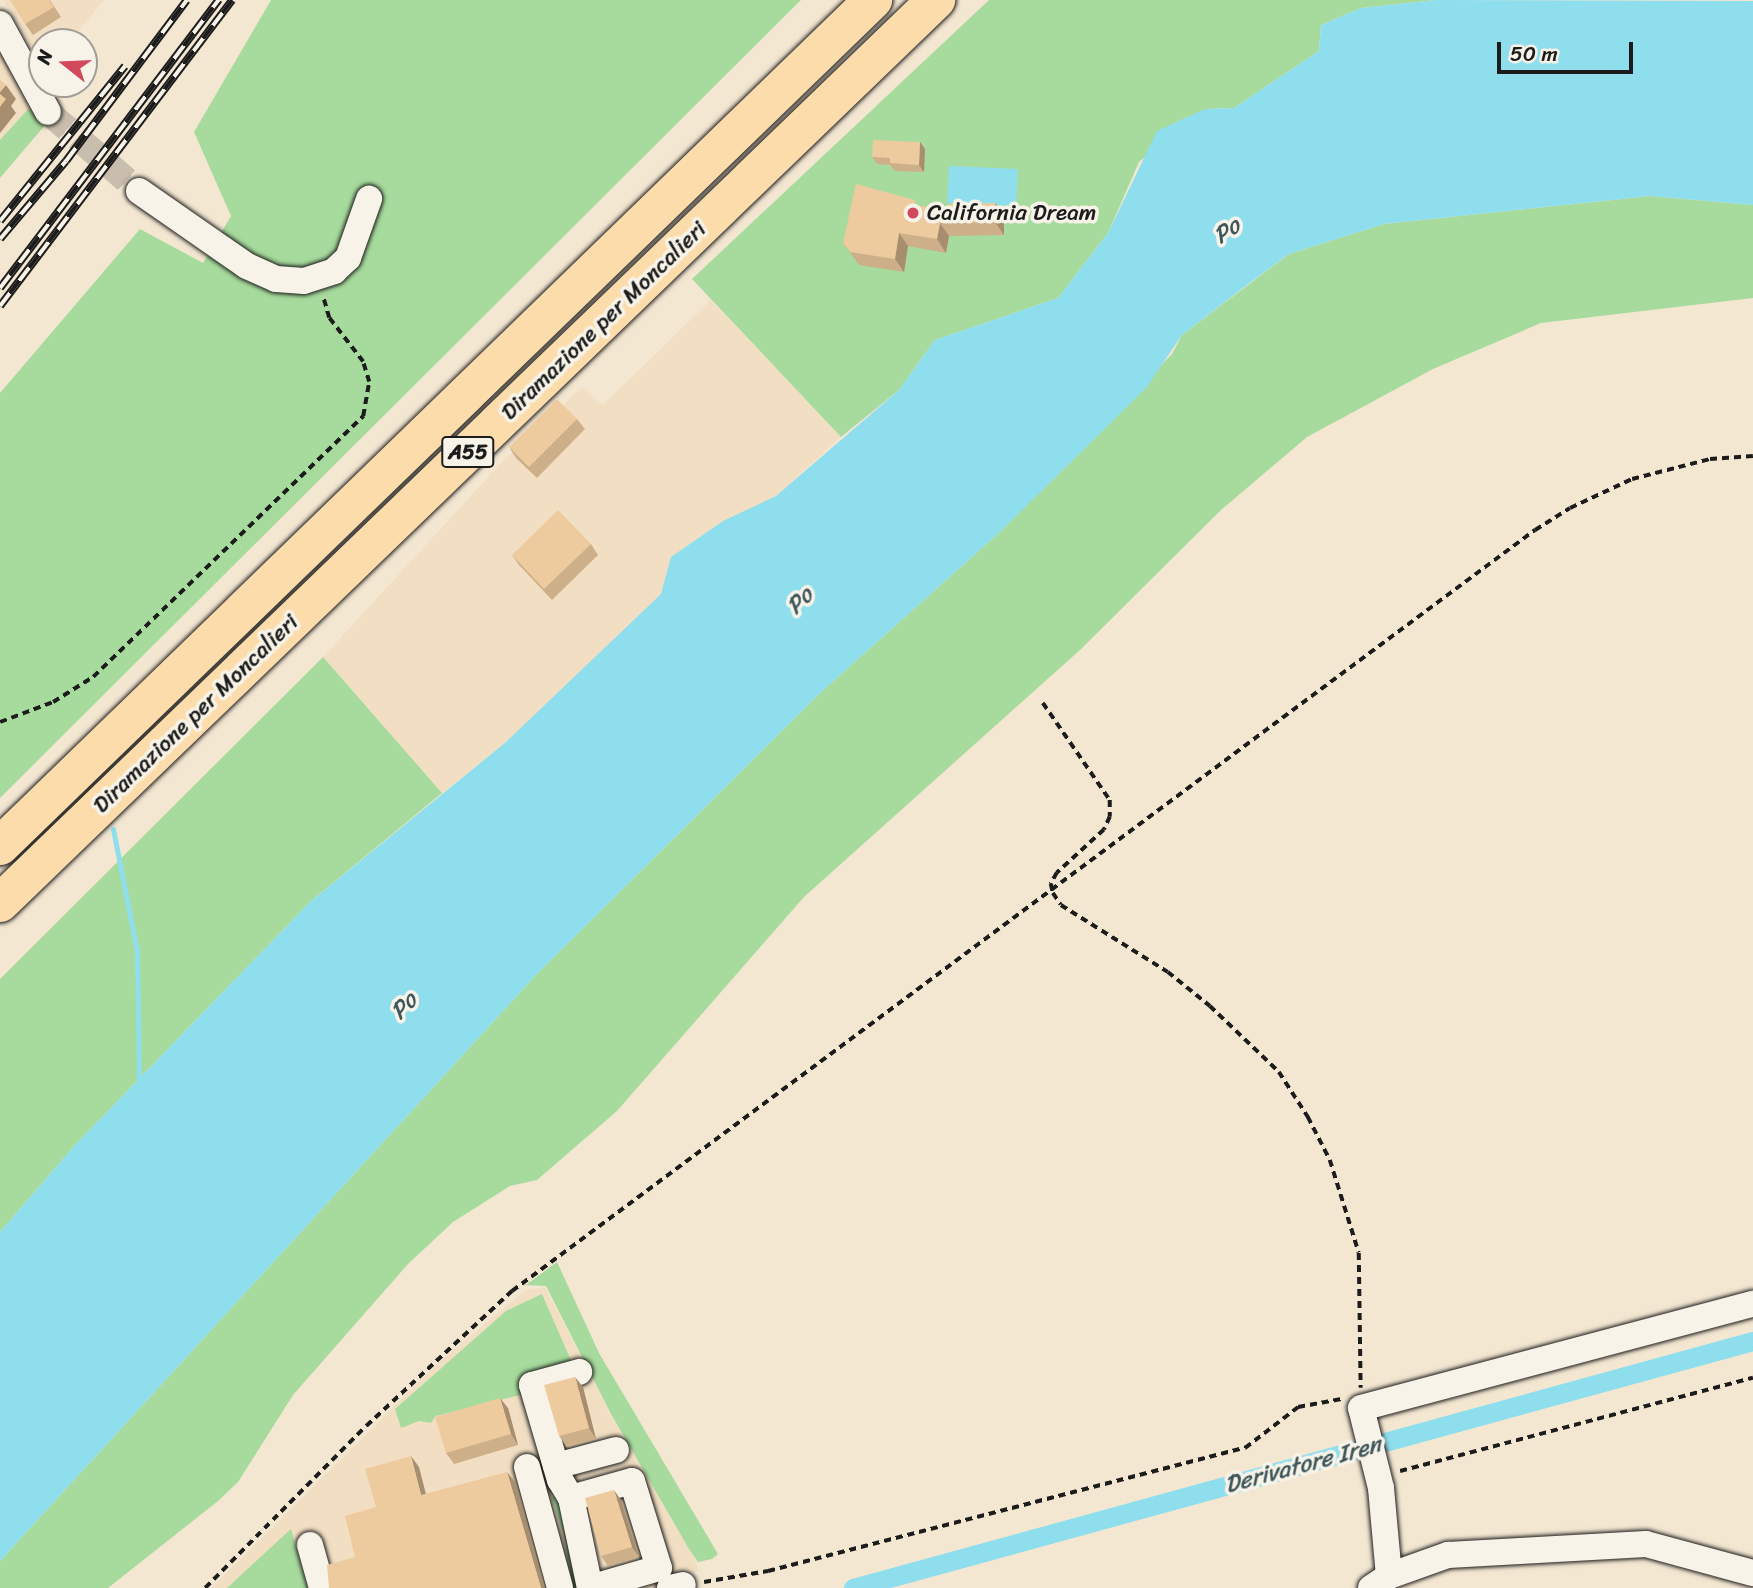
<!DOCTYPE html>
<html>
<head>
<meta charset="utf-8">
<style>
  body { margin:0 }
  #map { position:relative; width:1753px; height:1588px; overflow:hidden; background:#f4e7d2; font-family:Sriracha,sans-serif }
  div>[style] { position:absolute }
  .built>* { inset:0; background:#f2dfc3 }
  .green>* { inset:0; background:#a7db9d }
  .water>* { inset:0; background:#8fdeed }
  .stream>* { height:5px; margin:-2.5px; padding:0 2.5px; transform-origin:2.5px; border-radius:2.5px; background:#8fdeed }
  .canal>* { height:19px; margin:-9.5px; padding:0 9.5px; transform-origin:9.5px; border-radius:9.5px; background:#8fdeed }
  .minor-tunnel>* { height:26px; margin-top:-13px; transform-origin:0; background:repeating-linear-gradient(90deg,#c9beae 0 26px,transparent 0 39px) }
  .path>* { height:3.5px; margin-top:-1.75px; transform-origin:0; background:repeating-linear-gradient(90deg,#1c1c1c 0 7px,transparent 0 12px) }
  .roads { filter:drop-shadow(0 0 2px #1c1c1c) drop-shadow(0 0 2px #1c1c1c) }
  .minor>* { height:26px; margin:-13px; padding:0 13px; transform-origin:13px; border-radius:13px; background:#f7f3e8 }
  .highway>* { height:38px; margin:-19px; padding:0 19px; transform-origin:19px; border-radius:19px; background:#fddcac }
  .rail>* { height:8px; margin-top:-4px; transform-origin:0; background:repeating-linear-gradient(90deg,#f7f3e8 0 16px,#1c1c1c 0 32px); box-sizing:border-box; border-block:2px solid #1c1c1c }
  .wall>* { inset:0; background:#cdaf89 }
  .shaded-wall>* { inset:0; background:#a78e6f }
  .building>* { inset:0; background:#eecb9f }
  .dots>* { width:19px; height:19px; translate:-50% -50%; box-sizing:border-box; border:4px solid #f7f3e8; border-radius:50% }
  span { translate:-50% -50%; white-space:nowrap; text-align:center; line-height:1.15; -webkit-text-stroke:7px #f7f3e8; paint-order:stroke }
  .shield-label span { padding:2px 5px; background:#f7f3e8; border:2px solid; border-radius:5px; -webkit-text-stroke-width:0 }
  .shield-label { font-size:21px; color:#1c1c1c; font-weight:700 }
  .poi-label { font-size:23px; color:#1c1c1c }
  .left { translate:0 -50%; text-align:left }
  .street-label { font-size:23px; color:#1c1c1c }
  .water-label { font-size:24px; color:#3e565b; font-style:italic }
  .north { position:absolute; left:28px; top:28px; width:70px; height:70px; box-sizing:border-box; background:#f7f3e8; border:2px solid #9f9d96; border-radius:50%; rotate:288deg; font-size:19px; font-weight:700; line-height:28px; text-align:center; color:#1c1c1c }
  .north::after { content:''; display:block; margin:auto; width:24px; height:32px; background:#d1495b; clip-path:polygon(50% 0,100% 100%,50% 72%,0 100%) }
  .scale { position:absolute; left:1497px; top:42px; width:136px; height:32px; box-sizing:border-box; border:4px solid #1c1c1c; border-top:0; padding-left:9px; font-size:21px; line-height:24px; white-space:nowrap; color:#1c1c1c; -webkit-text-stroke:5px #f7f3e8; paint-order:stroke }
</style>
</head>
<body>
<div id="map">
  <div class="built">
    <i style="clip-path:polygon(3px 0,104px 0,70px 42px,42px 42px,42px 62px)"></i>
    <i style="clip-path:polygon(0 37px,29px 108px,0 140px)"></i>
    <i style="clip-path:polygon(711px 300px,841px 437px,776px 496px,723px 521px,671px 557px,662px 594px,506px 742px,442px 793px,323px 657px,501px 463px,582px 387px,603px 405px)"></i>
    <i style="clip-path:polygon(545px 1287px,610px 1413px,693px 1554px,699px 1571px,680px 1575px,683px 1588px,211px 1588px,440px 1361px,526px 1290px)"></i>
  </div>
  <div class="green">
    <i style="clip-path:polygon(271px 0,801px 0,0 798px,0 393px,140px 229px,203px 263px,231px 216px,194px 132px)"></i>
    <i style="clip-path:polygon(989px 0,1436px 0,1361px 8px,1321px 25px,1319px 51px,1234px 108px,1205px 109px,1139px 162px,1108px 233px,1058px 298px,935px 340px,899px 390px,841px 437px,692px 279px)"></i>
    <i style="clip-path:polygon(29px 108px,46px 124px,0 178px,0 140px)"></i>
    <i style="clip-path:polygon(1650px 196px,1753px 205px,1753px 298px,1541px 323px,1433px 369px,1307px 437px,1221px 510px,1080px 650px,804px 897px,617px 1111px,537px 1180px,510px 1186px,453px 1222px,408px 1264px,293px 1395px,238px 1482px,218px 1501px,108px 1588px,0 1588px,0 1561px,536px 975px,820px 693px,1001px 531px,1172px 354px,1182px 335px,1289px 254px,1384px 224px)"></i>
    <i style="clip-path:polygon(323px 657px,442px 793px,310px 902px,76px 1144px,0 1232px,0 979px)"></i>
    <i style="clip-path:polygon(557px 1262px,599px 1353px,718px 1554px,712px 1559px,698px 1562px,689px 1549px,611px 1414px,546px 1286px,526px 1285px)"></i>
    <i style="clip-path:polygon(542px 1294px,573px 1365px,524px 1394px,436px 1416px,431px 1423px,419px 1421px,401px 1428px,395px 1409px,506px 1311px)"></i>
    <i style="clip-path:polygon(560px 1495px,582px 1588px,573px 1588px,564px 1535px,551px 1498px)"></i>
    <i style="clip-path:polygon(291px 1529px,308px 1588px,227px 1588px,268px 1550px)"></i>
  </div>
  <div class="water">
    <i style="clip-path:polygon(1436px 0,1753px 1px,1753px 205px,1650px 196px,1384px 224px,1289px 254px,1247px 285px,1182px 335px,1147px 387px,1001px 531px,820px 693px,536px 975px,0 1561px,0 1232px,76px 1144px,310px 902px,506px 742px,661px 594px,671px 557px,723px 521px,776px 496px,899px 390px,935px 340px,1058px 298px,1108px 233px,1157px 131px,1205px 109px,1234px 108px,1319px 51px,1321px 25px,1361px 8px)"></i>
    <i style="clip-path:polygon(949px 166px,1018px 169px,1016px 206px,947px 203px)"></i>
  </div>
  <div class="stream">
    <i style="left:113px;top:829px;width:124px;rotate:78.9deg"></i>
    <i style="left:137px;top:951px;width:128px;rotate:89.1deg"></i>
  </div>
  <div class="canal">
    <i style="left:853px;top:1588px;width:933px;rotate:-15.35deg"></i>
  </div>
  <div class="minor-tunnel">
    <i style="left:48px;top:112px;width:121px;rotate:41deg"></i>
  </div>
  <div class="path">
    <i style="left:1043px;top:703px;width:118px;rotate:55.4deg"></i>
    <i style="left:1110px;top:800px;width:17px;rotate:90deg"></i>
    <i style="left:1110px;top:817px;width:14px;rotate:115deg"></i>
    <i style="left:1104px;top:830px;width:64px;rotate:137.5deg"></i>
    <i style="left:1057px;top:873px;width:13px;rotate:119deg"></i>
    <i style="left:1051px;top:884px;width:9px;rotate:77deg"></i>
    <i style="left:1053px;top:893px;width:14px;rotate:56deg"></i>
    <i style="left:1061px;top:905px;width:126px;rotate:32.1deg"></i>
    <i style="left:1168px;top:972px;width:54px;rotate:39deg"></i>
    <i style="left:1210px;top:1006px;width:95px;rotate:43.7deg"></i>
    <i style="left:1279px;top:1072px;width:54px;rotate:57.2deg"></i>
    <i style="left:1308px;top:1117px;width:48px;rotate:62.9deg"></i>
    <i style="left:1330px;top:1160px;width:97px;rotate:72.7deg"></i>
    <i style="left:1359px;top:1253px;width:135px;rotate:89.2deg"></i>
    <i style="left:0;top:722px;width:57px;rotate:-20.7deg"></i>
    <i style="left:53px;top:702px;width:47px;rotate:-32deg"></i>
    <i style="left:93px;top:677px;width:376px;rotate:-44deg"></i>
    <i style="left:363px;top:416px;width:35px;rotate:-80deg"></i>
    <i style="left:369px;top:382px;width:21px;rotate:-107deg"></i>
    <i style="left:363px;top:362px;width:56px;rotate:-127.7deg"></i>
    <i style="left:329px;top:318px;width:22px;rotate:-106deg"></i>
    <i style="left:1400px;top:1471px;width:365px;rotate:-14.8deg"></i>
    <i style="left:704px;top:1582px;width:65px;rotate:-9.8deg"></i>
    <i style="left:768px;top:1571px;width:493px;rotate:-14.5deg"></i>
    <i style="left:1245px;top:1448px;width:67px;rotate:-37.7deg"></i>
    <i style="left:1298px;top:1407px;width:44px;rotate:-10.5deg"></i>
    <i style="left:205px;top:1588px;width:228px;rotate:-45.2deg"></i>
    <i style="left:366px;top:1426px;width:199px;rotate:-42.8deg"></i>
    <i style="left:512px;top:1291px;width:1275px;rotate:-36.65deg"></i>
    <i style="left:1535px;top:530px;width:41px;rotate:-32.2deg"></i>
    <i style="left:1570px;top:508px;width:68px;rotate:-25.1deg"></i>
    <i style="left:1632px;top:479px;width:81px;rotate:-14.4deg"></i>
    <i style="left:1710px;top:459px;width:43px;rotate:-4deg"></i>
  </div>
  <div class="roads">
    <div class="minor">
      <i style="left:0;top:24px;width:100px;rotate:61.4deg"></i>
      <i style="left:139px;top:191px;width:131px;rotate:34.8deg"></i>
      <i style="left:247px;top:266px;width:32px;rotate:24deg"></i>
      <i style="left:276px;top:279px;width:28px;rotate:4deg"></i>
      <i style="left:304px;top:281px;width:32px;rotate:-18deg"></i>
      <i style="left:334px;top:271px;width:19px;rotate:-43deg"></i>
      <i style="left:348px;top:258px;width:63px;rotate:-70.4deg"></i>
      <i style="left:556px;top:1466px;width:62px;rotate:-14.9deg"></i>
      <i style="left:527px;top:1467px;width:125px;rotate:74.7deg"></i>
      <i style="left:632px;top:1481px;width:91px;rotate:72.8deg"></i>
      <i style="left:659px;top:1568px;width:72px;rotate:163.8deg"></i>
      <i style="left:590px;top:1588px;width:92px;rotate:-101.9deg"></i>
      <i style="left:571px;top:1498px;width:63px;rotate:-15.6deg"></i>
      <i style="left:571px;top:1498px;width:21px;rotate:-121deg"></i>
      <i style="left:560px;top:1480px;width:99px;rotate:-106.4deg"></i>
      <i style="left:532px;top:1385px;width:49px;rotate:-15.5deg"></i>
      <i style="left:310px;top:1545px;width:45px;rotate:74.4deg"></i>
      <i style="left:1389px;top:1576px;width:88px;rotate:-95.2deg"></i>
      <i style="left:1381px;top:1488px;width:82px;rotate:-104deg"></i>
      <i style="left:1361px;top:1408px;width:406px;rotate:-14.9deg"></i>
      <i style="left:670px;top:1588px;width:13px;rotate:-13deg"></i>
      <i style="left:1371px;top:1588px;width:22px;rotate:-34deg"></i>
      <i style="left:1389px;top:1576px;width:63px;rotate:-19.6deg"></i>
      <i style="left:1448px;top:1555px;width:198px;rotate:-3.2deg"></i>
      <i style="left:1646px;top:1544px;width:111px;rotate:15.2deg"></i>
    </div>
    <div class="highway">
      <i style="left:0;top:846px;width:1216px;rotate:-44.1deg"></i>
      <i style="left:0;top:903px;width:1301px;rotate:-43.97deg"></i>
    </div>
  </div>
  <div class="rail">
    <i style="left:0;top:221px;width:199px;rotate:-51.1deg"></i>
    <i style="left:0;top:239px;width:102px;rotate:-49.8deg"></i>
    <i style="left:66px;top:161px;width:201px;rotate:-53.1deg"></i>
    <i style="left:0;top:288px;width:362px;rotate:-52.8deg"></i>
    <i style="left:0;top:306px;width:384px;rotate:-52.8deg"></i>
  </div>
  <div class="wall">
    <i style="clip-path:polygon(50px 0,61px 17px,33px 35px,25px 24px)"></i>
    <i style="clip-path:polygon(920px 142px,925px 149px,924px 172px,895px 171px,890px 165px,877px 164px,872px 157px)"></i>
    <i style="clip-path:polygon(918px 206px,949px 210px,1004px 216px,1004px 235px,949px 236px,946px 253px,908px 246px,904px 272px,859px 265px,843px 243px)"></i>
    <i style="clip-path:polygon(577px 419px,585px 429px,537px 478px,516px 458px,509px 447px)"></i>
    <i style="clip-path:polygon(591px 544px,598px 555px,552px 600px,519px 565px,512px 555px)"></i>
    <i style="clip-path:polygon(583px 1387px,596px 1439px,567px 1447px,559px 1436px)"></i>
    <i style="clip-path:polygon(508px 1408px,518px 1445px,454px 1464px,446px 1453px)"></i>
    <i style="clip-path:polygon(621px 1500px,639px 1557px,608px 1566px,601px 1556px)"></i>
  </div>
  <div class="shaded-wall">
    <i style="clip-path:polygon(6px 85px,16px 99px,11px 106px,16px 113px,0 133px,0 92px)"></i>
    <i style="clip-path:polygon(920px 142px,925px 149px,924px 172px,919px 165px)"></i>
    <i style="clip-path:polygon(995px 203px,1004px 216px,1004px 235px,995px 222px)"></i>
    <i style="clip-path:polygon(940px 223px,949px 236px,946px 253px,937px 239px)"></i>
    <i style="clip-path:polygon(899px 233px,908px 246px,904px 272px,895px 259px)"></i>
    <i style="clip-path:polygon(575px 1377px,583px 1387px,596px 1439px,589px 1428px)"></i>
    <i style="clip-path:polygon(500px 1398px,508px 1408px,518px 1445px,511px 1434px)"></i>
    <i style="clip-path:polygon(411px 1456px,419px 1467px,429px 1506px,421px 1495px)"></i>
    <i style="clip-path:polygon(507px 1472px,515px 1482px,545px 1588px,541px 1588px)"></i>
    <i style="clip-path:polygon(614px 1490px,621px 1500px,639px 1557px,632px 1547px)"></i>
  </div>
  <div class="building">
    <i style="clip-path:polygon(10px 0,49px 0,54px 7px,25px 24px)"></i>
    <i style="clip-path:polygon(0 80px,6px 85px,0 92px)"></i>
    <i style="clip-path:polygon(0 94px,6px 99px,0 107px)"></i>
    <i style="clip-path:polygon(873px 140px,920px 142px,919px 165px,890px 163px,890px 158px,872px 157px)"></i>
    <i style="clip-path:polygon(856px 184px,915px 200px,914px 205px,949px 210px,949px 204px,995px 203px,995px 222px,940px 223px,937px 239px,899px 233px,895px 259px,850px 252px,843px 243px)"></i>
    <i style="clip-path:polygon(557px 399px,577px 419px,529px 467px,509px 447px)"></i>
    <i style="clip-path:polygon(558px 510px,591px 544px,544px 589px,512px 555px)"></i>
    <i style="clip-path:polygon(575px 1377px,589px 1428px,559px 1436px,544px 1385px)"></i>
    <i style="clip-path:polygon(500px 1398px,511px 1434px,446px 1453px,435px 1417px)"></i>
    <i style="clip-path:polygon(411px 1456px,421px 1495px,507px 1472px,541px 1588px,329px 1588px,327px 1565px,355px 1557px,345px 1516px,376px 1507px,365px 1469px)"></i>
    <i style="clip-path:polygon(614px 1490px,632px 1547px,601px 1556px,585px 1498px)"></i>
  </div>
  <div class="dots">
    <i style="left:913px;top:213px;background:#d1495b"></i>
  </div>
  <div class="shield-label">
    <span style="left:468px;top:452px">A55</span>
  </div>
  <div class="poi-label">
    <span class="left" style="left:927px;top:213px">California Dream</span>
  </div>
  <div class="street-label">
    <span style="left:604px;top:321px;rotate:-44deg">Diramazione per Moncalieri</span>
    <span style="left:196px;top:714px;rotate:-44deg">Diramazione per Moncalieri</span>
  </div>
  <div class="water-label">
    <span style="left:1227px;top:231px;rotate:-35deg">Po</span>
    <span style="left:800px;top:601px;rotate:-46deg">Po</span>
    <span style="left:404px;top:1006px;rotate:-46deg">Po</span>
    <span style="left:1303px;top:1465px;rotate:-15deg">Derivatore Iren</span>
  </div>
  <div class="north">N</div>
  <div class="scale">50 m</div>
</div>
</body>
</html>
